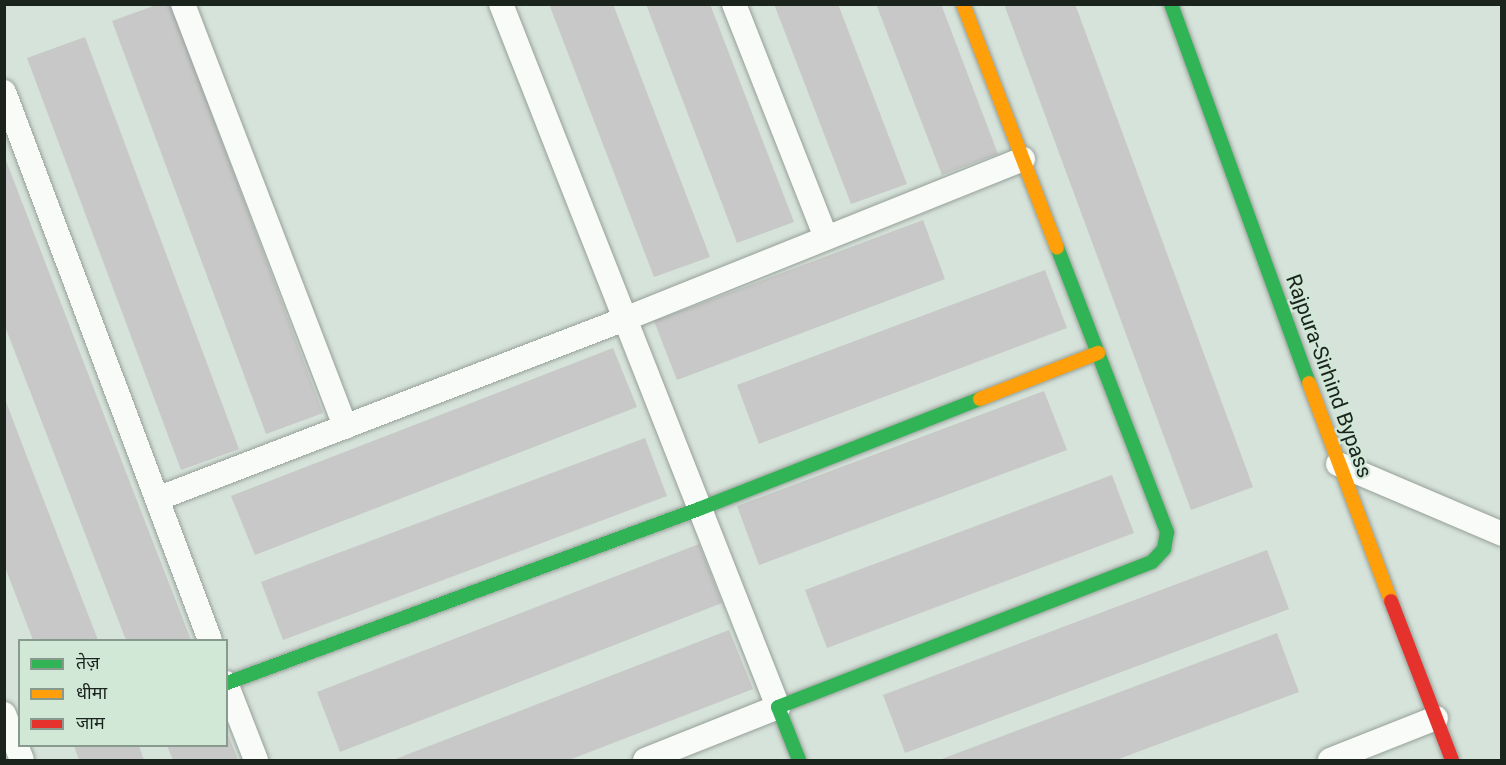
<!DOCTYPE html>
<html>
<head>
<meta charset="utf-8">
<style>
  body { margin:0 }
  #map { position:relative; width:1506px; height:765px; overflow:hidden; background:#d6e3da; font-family:Roboto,"Noto Sans Devanagari",sans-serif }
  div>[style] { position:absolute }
  .building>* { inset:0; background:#c7c8c7 }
  .roads { filter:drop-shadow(0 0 2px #969f99) drop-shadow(0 0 2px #969f99) }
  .street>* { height:24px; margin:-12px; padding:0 12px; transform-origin:12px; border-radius:12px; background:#f9fbf9 }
  .fast>* { height:14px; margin:-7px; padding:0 7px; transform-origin:7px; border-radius:7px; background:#30b455 }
  .slow>* { height:14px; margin:-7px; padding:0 7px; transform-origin:7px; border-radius:7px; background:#ff9f0a }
  .jam>* { height:14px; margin:-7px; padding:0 7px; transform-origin:7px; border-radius:7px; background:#e5322d }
  span { translate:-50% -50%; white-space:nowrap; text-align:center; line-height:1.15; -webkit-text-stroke:4.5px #d1e8d7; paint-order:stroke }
  .street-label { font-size:21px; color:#1b231d }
  .frame { position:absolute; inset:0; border:6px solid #1b231d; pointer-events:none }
  .legend { position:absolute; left:18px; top:639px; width:210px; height:108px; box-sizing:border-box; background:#d1e8d7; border:2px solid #88998d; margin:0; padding:8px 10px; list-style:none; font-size:18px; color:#1b231d }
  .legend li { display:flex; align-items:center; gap:12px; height:30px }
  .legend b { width:30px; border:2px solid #88998d }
</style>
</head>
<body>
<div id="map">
  <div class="building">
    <i style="clip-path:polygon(159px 4px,171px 4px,323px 413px,266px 434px,112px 21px)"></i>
    <i style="clip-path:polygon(549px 4px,613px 4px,710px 257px,654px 277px)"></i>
    <i style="clip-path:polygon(646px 4px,710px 4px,794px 222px,737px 243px)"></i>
    <i style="clip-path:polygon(774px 4px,838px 4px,907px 184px,851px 204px)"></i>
    <i style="clip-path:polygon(876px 4px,941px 4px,998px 154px,942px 175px)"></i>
    <i style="clip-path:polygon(1004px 4px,1075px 4px,1253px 487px,1191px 510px)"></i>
    <i style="clip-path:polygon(85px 37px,239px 449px,181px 470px,27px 58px)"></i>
    <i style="clip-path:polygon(5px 158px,151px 537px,191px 640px,126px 640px,6px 329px)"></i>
    <i style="clip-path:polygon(923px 220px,945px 279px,677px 380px,654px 321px)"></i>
    <i style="clip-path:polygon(1045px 270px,1067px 328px,759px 444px,737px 385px)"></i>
    <i style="clip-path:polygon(613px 348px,637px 407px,255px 555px,231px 496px)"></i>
    <i style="clip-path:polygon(1044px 391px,1067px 450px,759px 565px,737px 506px)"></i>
    <i style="clip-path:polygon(5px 399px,27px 457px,98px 640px,33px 640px,5px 567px)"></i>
    <i style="clip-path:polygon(645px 438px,667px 496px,283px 640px,261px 582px)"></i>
    <i style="clip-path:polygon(1112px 475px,1134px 533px,827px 648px,805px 590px)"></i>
    <i style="clip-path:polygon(699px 544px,722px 603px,340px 752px,317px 692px)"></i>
    <i style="clip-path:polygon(1267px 550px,1289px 609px,905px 753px,883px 695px)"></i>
    <i style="clip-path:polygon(729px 630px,753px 689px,569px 760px,393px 760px)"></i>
    <i style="clip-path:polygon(1277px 633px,1299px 692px,1116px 760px,939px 760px)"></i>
    <i style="clip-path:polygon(227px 732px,238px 760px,173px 760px,167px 746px,226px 746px)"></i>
    <i style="clip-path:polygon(74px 746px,139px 746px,144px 760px,79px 760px)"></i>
  </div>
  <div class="roads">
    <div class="street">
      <i style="left:183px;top:4px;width:453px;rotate:69deg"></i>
      <i style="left:501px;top:4px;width:756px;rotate:68.49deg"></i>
      <i style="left:778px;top:707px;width:143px;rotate:158.3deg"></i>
      <i style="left:734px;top:4px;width:251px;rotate:68.5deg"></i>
      <i style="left:4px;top:92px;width:585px;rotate:69.4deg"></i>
      <i style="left:1338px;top:464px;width:178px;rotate:23.1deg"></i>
      <i style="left:157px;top:499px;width:501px;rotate:-21.04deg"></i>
      <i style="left:625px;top:319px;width:429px;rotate:-21.9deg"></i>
      <i style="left:226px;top:683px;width:83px;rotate:68.7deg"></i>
      <i style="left:4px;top:714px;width:49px;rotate:68.6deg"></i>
      <i style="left:1330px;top:760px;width:114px;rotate:-21.6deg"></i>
    </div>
    <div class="fast">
      <i style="left:1171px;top:4px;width:403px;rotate:70deg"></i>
      <i style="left:227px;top:683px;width:503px;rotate:-20.24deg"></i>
      <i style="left:699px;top:509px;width:302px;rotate:-21.4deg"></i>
      <i style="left:799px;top:760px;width:57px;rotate:-111.6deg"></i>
      <i style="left:778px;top:707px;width:401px;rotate:-21.2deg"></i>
      <i style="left:1152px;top:562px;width:18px;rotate:-47deg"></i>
      <i style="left:1164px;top:549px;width:17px;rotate:-80deg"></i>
      <i style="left:1167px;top:532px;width:305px;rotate:-111.1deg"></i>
    </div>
    <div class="slow">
      <i style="left:963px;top:4px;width:261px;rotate:68.9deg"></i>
      <i style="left:1309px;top:383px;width:233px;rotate:69.4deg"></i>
      <i style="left:980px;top:399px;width:127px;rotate:-21.3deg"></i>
    </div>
    <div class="jam">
      <i style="left:1391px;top:601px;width:170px;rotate:69deg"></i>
    </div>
  </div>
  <div class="street-label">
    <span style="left:1329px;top:376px;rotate:70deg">Rajpura-Sirhind Bypass</span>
  </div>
  <div class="frame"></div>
  <ul class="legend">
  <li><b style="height:8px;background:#30b455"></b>तेज़</li>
  <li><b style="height:8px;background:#ff9f0a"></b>धीमा</li>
  <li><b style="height:8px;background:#e5322d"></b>जाम</li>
  </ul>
</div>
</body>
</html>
